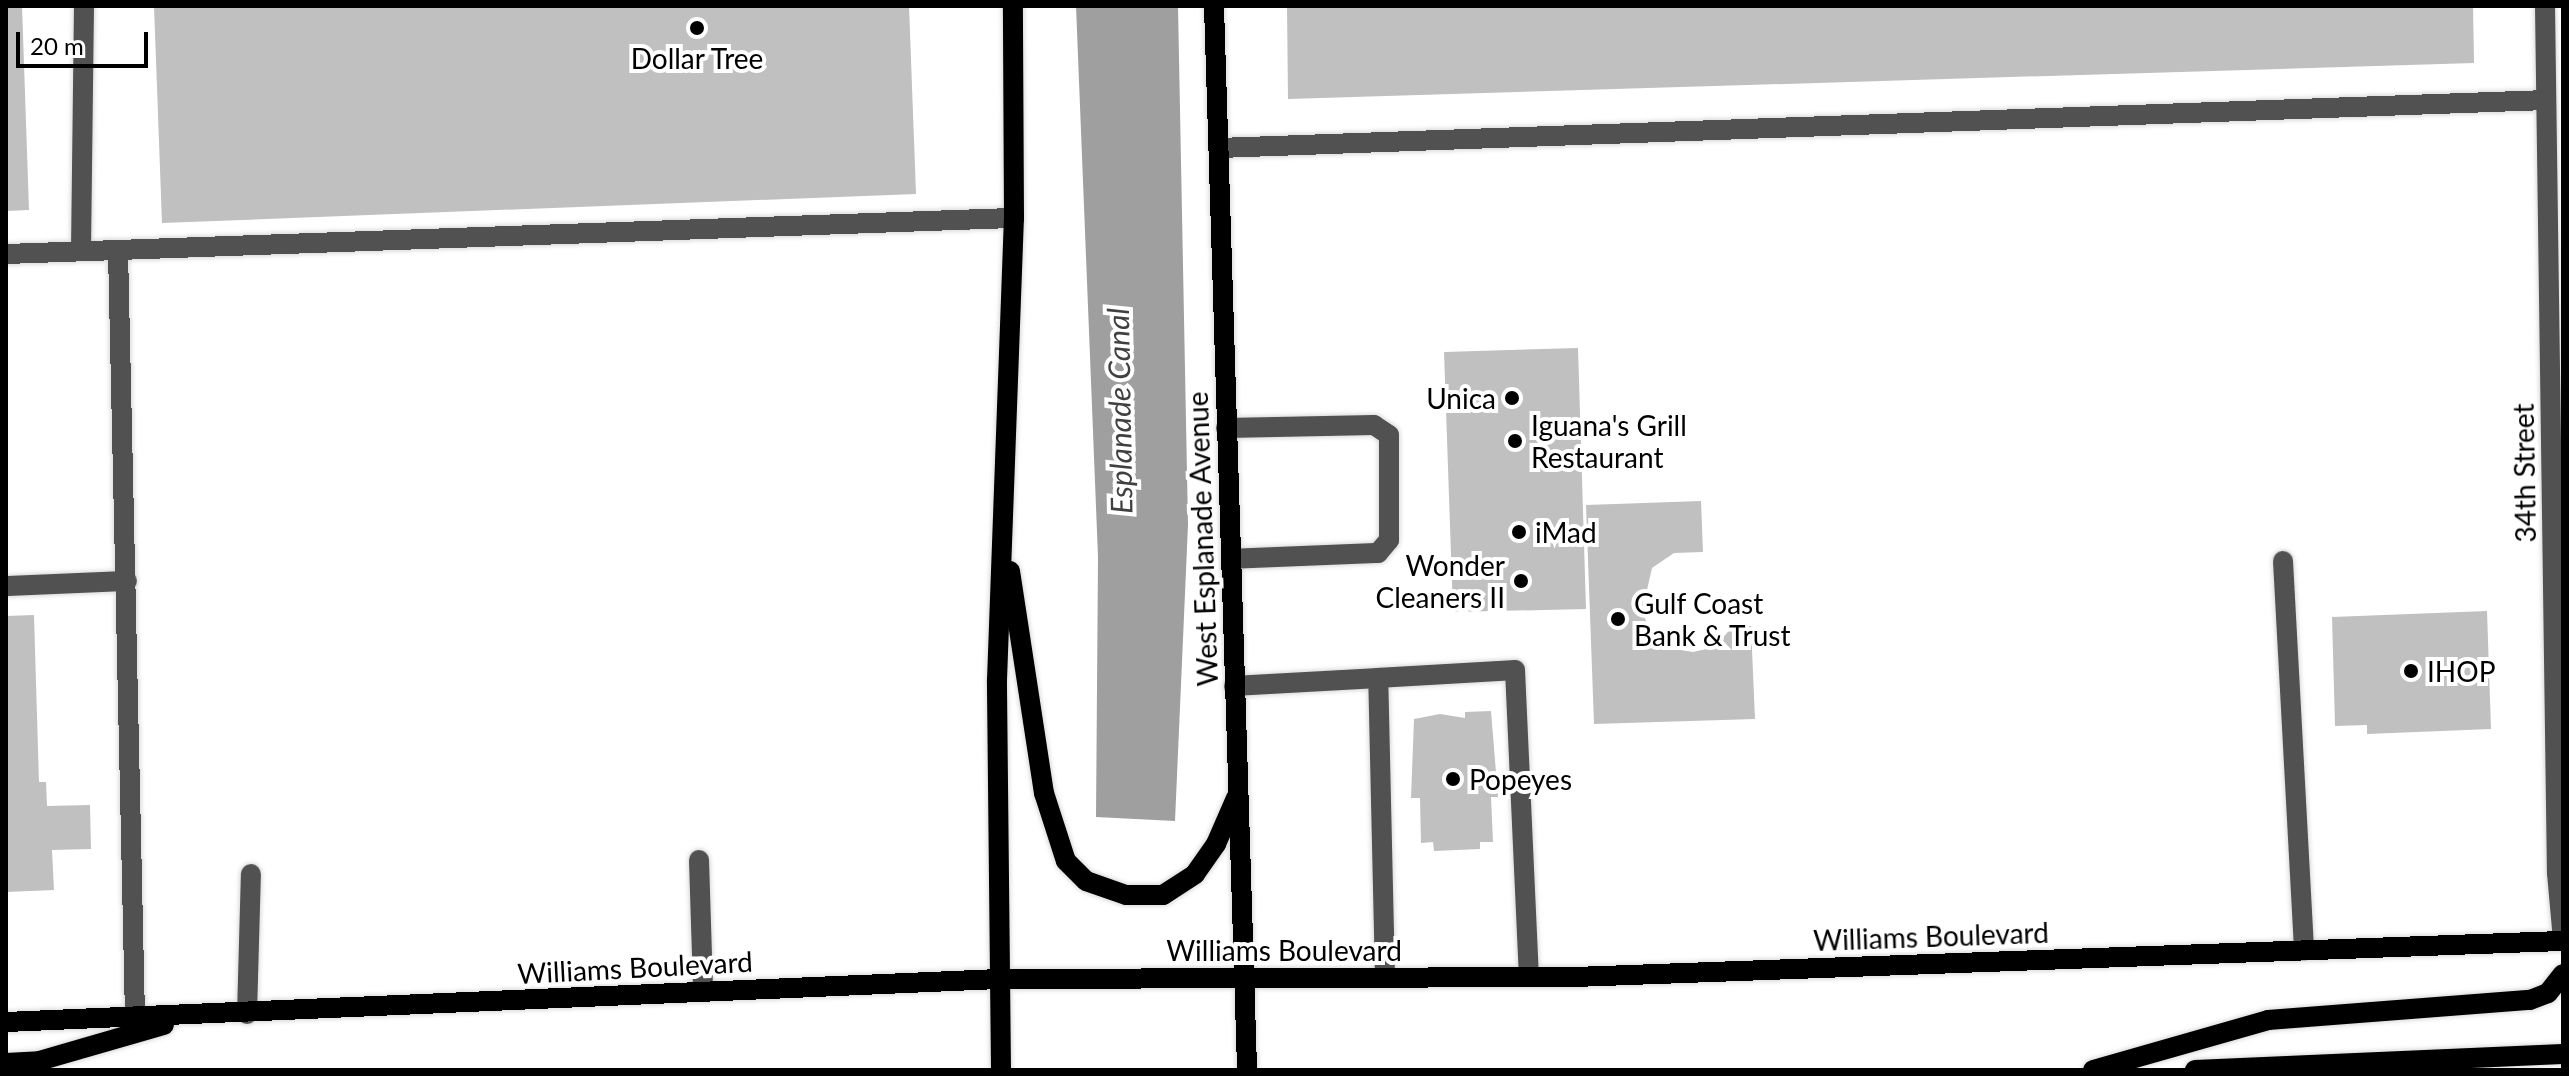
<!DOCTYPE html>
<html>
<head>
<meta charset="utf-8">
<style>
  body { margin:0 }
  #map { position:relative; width:2569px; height:1076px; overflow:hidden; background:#fff; font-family:Lato,sans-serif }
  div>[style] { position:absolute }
  .water>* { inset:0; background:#9f9f9f }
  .building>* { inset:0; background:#c0c0c0 }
  .roads { filter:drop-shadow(0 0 2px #dbdbdb) drop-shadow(0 0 2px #dbdbdb) }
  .minor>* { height:20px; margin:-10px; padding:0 10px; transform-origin:10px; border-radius:10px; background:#515151 }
  .major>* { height:20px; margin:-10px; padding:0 10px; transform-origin:10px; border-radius:10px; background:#000 }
  .dots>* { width:22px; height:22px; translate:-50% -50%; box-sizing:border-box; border:4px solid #fff; border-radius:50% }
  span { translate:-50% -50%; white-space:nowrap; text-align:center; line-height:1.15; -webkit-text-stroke:8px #fff; paint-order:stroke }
  .poi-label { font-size:28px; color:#000 }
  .right { translate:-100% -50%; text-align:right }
  .left { translate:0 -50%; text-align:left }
  .street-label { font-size:28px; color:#000 }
  .water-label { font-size:30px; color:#404040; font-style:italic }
  .frame { position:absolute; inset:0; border:8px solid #000; pointer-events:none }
  .scale { position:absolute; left:16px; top:32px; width:132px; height:36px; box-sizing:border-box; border:4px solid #000; border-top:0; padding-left:10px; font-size:24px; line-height:28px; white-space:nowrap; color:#000; -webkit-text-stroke:6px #fff; paint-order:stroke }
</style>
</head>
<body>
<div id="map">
  <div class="water">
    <i style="clip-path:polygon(1076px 6px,1178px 6px,1188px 525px,1175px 821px,1096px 817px,1098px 557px)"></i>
  </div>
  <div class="building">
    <i style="clip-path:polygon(6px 6px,22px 6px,29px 210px,6px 211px)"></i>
    <i style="clip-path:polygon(154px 6px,909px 6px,916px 194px,162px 223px)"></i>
    <i style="clip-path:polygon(1287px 6px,2473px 6px,2474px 63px,1288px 99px)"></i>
    <i style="clip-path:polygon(1578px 348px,1586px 609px,1453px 612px,1444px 352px)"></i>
    <i style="clip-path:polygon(1701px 501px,1703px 552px,1674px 553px,1652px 568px,1642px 612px,1654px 638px,1668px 648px,1693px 652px,1715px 647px,1732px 627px,1751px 626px,1755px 719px,1594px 724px,1586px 505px)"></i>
    <i style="clip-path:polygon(2487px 611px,2491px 729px,2367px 734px,2367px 725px,2335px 726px,2332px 617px)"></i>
    <i style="clip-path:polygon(34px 615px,39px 782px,46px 782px,47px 806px,90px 805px,91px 849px,52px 850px,54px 890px,6px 892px,6px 616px)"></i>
    <i style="clip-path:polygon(1491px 711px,1498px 797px,1491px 797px,1493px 842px,1480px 842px,1480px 849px,1434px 851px,1433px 842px,1421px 843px,1420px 798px,1411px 798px,1414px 719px,1440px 714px,1465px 718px,1465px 712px)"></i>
  </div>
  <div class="roads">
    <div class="minor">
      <i style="left:2545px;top:6px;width:867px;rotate:89.21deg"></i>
      <i style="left:2557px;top:873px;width:67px;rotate:84.9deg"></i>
      <i style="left:1219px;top:148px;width:1328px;rotate:-2.07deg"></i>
      <i style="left:118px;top:250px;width:769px;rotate:88.73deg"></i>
      <i style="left:81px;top:251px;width:245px;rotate:-89.3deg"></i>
      <i style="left:6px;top:254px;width:1009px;rotate:-2.05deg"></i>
      <i style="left:1226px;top:428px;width:148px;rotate:-1.2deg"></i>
      <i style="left:1374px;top:425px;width:18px;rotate:34deg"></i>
      <i style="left:1389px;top:435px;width:105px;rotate:90deg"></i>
      <i style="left:1389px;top:540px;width:17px;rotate:130deg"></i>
      <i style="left:1378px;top:553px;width:147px;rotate:177.7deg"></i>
      <i style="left:2283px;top:561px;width:390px;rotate:86.9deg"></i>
      <i style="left:6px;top:586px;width:121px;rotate:-2.4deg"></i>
      <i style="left:1234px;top:686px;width:144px;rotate:-3.2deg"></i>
      <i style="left:699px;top:860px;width:129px;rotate:88.2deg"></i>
      <i style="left:1385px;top:977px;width:299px;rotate:-91.3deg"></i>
      <i style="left:1378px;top:678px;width:137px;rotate:-3.3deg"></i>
      <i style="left:1515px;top:670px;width:307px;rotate:87.4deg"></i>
      <i style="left:247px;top:1014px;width:140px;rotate:-88.4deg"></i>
    </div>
    <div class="major">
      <i style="left:1214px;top:6px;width:1065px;rotate:88.22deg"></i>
      <i style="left:1010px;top:571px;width:225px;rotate:81.3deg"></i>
      <i style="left:1044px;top:793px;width:71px;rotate:72.1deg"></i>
      <i style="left:1066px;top:861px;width:28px;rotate:45deg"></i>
      <i style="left:1086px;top:881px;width:42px;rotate:19.3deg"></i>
      <i style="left:1126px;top:895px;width:37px"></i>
      <i style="left:1163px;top:895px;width:38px;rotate:-33deg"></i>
      <i style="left:1195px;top:874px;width:37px;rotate:-55deg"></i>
      <i style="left:1216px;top:844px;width:50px;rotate:-66.5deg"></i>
      <i style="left:6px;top:1022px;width:994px;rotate:-2.48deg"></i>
      <i style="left:999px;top:979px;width:576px;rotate:-0.2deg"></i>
      <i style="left:1575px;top:977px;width:989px;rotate:-2.09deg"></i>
      <i style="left:6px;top:1063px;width:33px;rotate:-3deg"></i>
      <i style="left:39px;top:1061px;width:130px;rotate:-16.1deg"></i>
      <i style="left:1001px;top:1070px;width:390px;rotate:-90.6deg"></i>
      <i style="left:997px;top:680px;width:462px;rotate:-87.9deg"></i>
      <i style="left:1014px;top:218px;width:212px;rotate:-90.3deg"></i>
      <i style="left:2093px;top:1070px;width:182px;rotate:-15.9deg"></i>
      <i style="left:2268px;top:1020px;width:263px;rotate:-4.4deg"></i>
      <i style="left:2530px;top:1000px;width:19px;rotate:-21deg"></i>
      <i style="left:2548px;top:993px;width:24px;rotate:-52deg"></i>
      <i style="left:2195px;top:1070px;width:368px;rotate:-2.5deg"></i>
    </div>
  </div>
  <div class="dots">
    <i style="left:697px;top:28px;background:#000"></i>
    <i style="left:1512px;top:398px;background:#000"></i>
    <i style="left:1515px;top:441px;background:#000"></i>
    <i style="left:1519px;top:532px;background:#000"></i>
    <i style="left:1521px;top:581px;background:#000"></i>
    <i style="left:1618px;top:619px;background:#000"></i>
    <i style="left:2411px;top:671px;background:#000"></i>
    <i style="left:1453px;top:779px;background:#000"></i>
  </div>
  <div class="poi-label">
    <span style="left:697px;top:58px">Dollar Tree</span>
    <span class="right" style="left:1496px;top:398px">Unica</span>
    <span class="left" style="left:1531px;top:441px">Iguana's Grill<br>Restaurant</span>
    <span class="left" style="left:1535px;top:532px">iMad</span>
    <span class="right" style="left:1505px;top:581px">Wonder<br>Cleaners II</span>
    <span class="left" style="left:1634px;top:619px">Gulf Coast<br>Bank &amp; Trust</span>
    <span class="left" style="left:2427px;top:671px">IHOP</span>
    <span class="left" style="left:1469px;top:779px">Popeyes</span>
  </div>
  <div class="street-label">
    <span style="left:2524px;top:473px;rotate:-91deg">34th Street</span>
    <span style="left:1202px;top:539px;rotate:-92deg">West Esplanade Avenue</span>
    <span style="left:1931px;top:936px;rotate:-2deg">Williams Boulevard</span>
    <span style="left:1284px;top:950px">Williams Boulevard</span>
    <span style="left:635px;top:967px;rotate:-3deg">Williams Boulevard</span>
  </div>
  <div class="water-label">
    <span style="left:1119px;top:411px;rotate:-91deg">Esplanade Canal</span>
  </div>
  <div class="frame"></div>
  <div class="scale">20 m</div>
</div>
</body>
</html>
